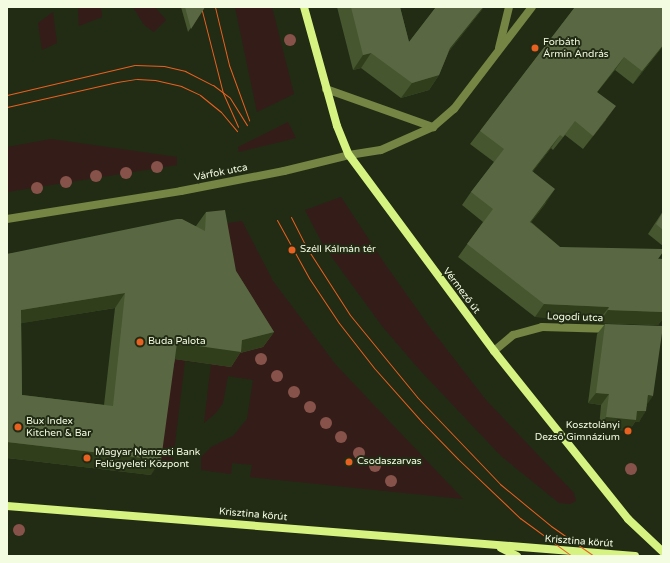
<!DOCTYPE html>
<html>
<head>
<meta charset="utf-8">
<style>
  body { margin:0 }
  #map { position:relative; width:670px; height:563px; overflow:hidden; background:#222b14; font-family:"Varela Round",sans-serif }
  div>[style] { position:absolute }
  .green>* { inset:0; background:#341d18 }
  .minor>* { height:8px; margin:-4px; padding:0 4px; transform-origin:4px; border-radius:4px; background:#748544 }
  .secondary>* { height:8px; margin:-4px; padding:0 4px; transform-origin:4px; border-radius:4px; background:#d6f381 }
  .tram>* { height:1px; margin:-0.5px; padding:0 0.5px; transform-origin:0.5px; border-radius:0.5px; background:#e96120 }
  .trees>* { width:12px; height:12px; margin:-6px; border-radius:50%; background:#865249 }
  .wall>* { inset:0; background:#46562f }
  .shaded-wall>* { inset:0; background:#303e1c }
  .building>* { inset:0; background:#596842 }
  .dots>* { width:11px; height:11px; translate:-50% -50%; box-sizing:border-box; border:2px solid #222b14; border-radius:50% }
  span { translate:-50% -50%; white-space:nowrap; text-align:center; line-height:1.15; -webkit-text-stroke:4px #222b14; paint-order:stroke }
  .poi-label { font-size:10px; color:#f3fce1 }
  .left { translate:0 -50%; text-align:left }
  .right { translate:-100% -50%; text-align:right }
  .street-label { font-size:10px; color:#f3fce1 }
  .frame { position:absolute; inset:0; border:8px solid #f3fce1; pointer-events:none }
</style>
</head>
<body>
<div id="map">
  <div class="green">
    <i style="clip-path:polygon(78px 7px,101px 7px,102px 17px,79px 26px)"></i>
    <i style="clip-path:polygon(133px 7px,155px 7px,166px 20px,154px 32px,144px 25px)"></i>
    <i style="clip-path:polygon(235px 7px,272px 7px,294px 94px,257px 112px)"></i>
    <i style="clip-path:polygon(53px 12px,57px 43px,42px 50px,38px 23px)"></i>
    <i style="clip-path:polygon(288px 122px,296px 138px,239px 152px,238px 147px)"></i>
    <i style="clip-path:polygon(51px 139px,177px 157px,177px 165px,7px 192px,7px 147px)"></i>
    <i style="clip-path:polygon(341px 197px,385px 264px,431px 329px,486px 400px,574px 493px,576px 501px,570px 504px,559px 503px,501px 456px,418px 368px,382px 326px,323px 245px,305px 210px)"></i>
    <i style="clip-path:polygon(242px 221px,273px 281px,336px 365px,463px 499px,250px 477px,252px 465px,232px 463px,231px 474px,201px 470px,201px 457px,211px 447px,233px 436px,247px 419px,253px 380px,228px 376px,223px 403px,216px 413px,204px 423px,211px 364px,185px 361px,172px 468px,152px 466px,176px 291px,215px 225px)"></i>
  </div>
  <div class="minor">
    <i style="left:499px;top:48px;width:42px;rotate:-76.3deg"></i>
    <i style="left:326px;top:89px;width:114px;rotate:19.6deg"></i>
    <i style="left:7px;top:219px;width:176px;rotate:-9.1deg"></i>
    <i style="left:181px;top:191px;width:105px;rotate:-11deg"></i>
    <i style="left:284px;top:171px;width:67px;rotate:-13.8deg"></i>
    <i style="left:349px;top:155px;width:32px;rotate:-9deg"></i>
    <i style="left:381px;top:150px;width:57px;rotate:-23.9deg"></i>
    <i style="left:433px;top:127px;width:28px;rotate:-41deg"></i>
    <i style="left:454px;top:109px;width:128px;rotate:-52.6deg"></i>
    <i style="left:494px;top:351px;width:25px;rotate:-40deg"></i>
    <i style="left:513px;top:335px;width:30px;rotate:-15deg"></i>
    <i style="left:542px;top:327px;width:70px;rotate:1.6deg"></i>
  </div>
  <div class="secondary">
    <i style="left:304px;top:7px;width:123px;rotate:74.5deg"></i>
    <i style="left:337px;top:126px;width:31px;rotate:68deg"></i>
    <i style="left:349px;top:155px;width:244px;rotate:53.5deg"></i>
    <i style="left:494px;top:351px;width:215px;rotate:51.4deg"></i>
    <i style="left:628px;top:519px;width:48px;rotate:43.3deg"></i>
    <i style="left:7px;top:506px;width:630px;rotate:4.55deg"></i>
    <i style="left:501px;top:548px;width:18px;rotate:27deg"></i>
  </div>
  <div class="tram">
    <i style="left:201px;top:7px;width:89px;rotate:75.7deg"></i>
    <i style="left:223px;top:93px;width:37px;rotate:66deg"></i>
    <i style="left:215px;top:7px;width:60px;rotate:76.4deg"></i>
    <i style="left:229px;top:65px;width:59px;rotate:70deg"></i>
    <i style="left:7px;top:95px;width:131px;rotate:-13.2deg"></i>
    <i style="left:135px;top:65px;width:29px;rotate:2deg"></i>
    <i style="left:164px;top:66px;width:22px;rotate:13deg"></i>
    <i style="left:185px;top:71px;width:31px;rotate:27deg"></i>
    <i style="left:213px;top:85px;width:21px;rotate:37deg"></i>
    <i style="left:230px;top:98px;width:32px;rotate:58deg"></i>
    <i style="left:7px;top:107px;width:113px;rotate:-12.8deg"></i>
    <i style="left:117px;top:82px;width:20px;rotate:-9deg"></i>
    <i style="left:137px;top:79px;width:18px;rotate:3deg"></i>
    <i style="left:155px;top:80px;width:27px;rotate:13deg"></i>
    <i style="left:181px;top:86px;width:21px;rotate:25deg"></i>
    <i style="left:200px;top:95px;width:27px;rotate:39deg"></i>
    <i style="left:221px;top:112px;width:25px;rotate:50deg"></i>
    <i style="left:291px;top:217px;width:31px;rotate:63deg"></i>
    <i style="left:305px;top:245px;width:83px;rotate:57.3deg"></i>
    <i style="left:350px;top:315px;width:106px;rotate:50.7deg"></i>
    <i style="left:417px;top:397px;width:120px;rotate:46.3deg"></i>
    <i style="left:500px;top:484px;width:66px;rotate:39.5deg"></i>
    <i style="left:551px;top:526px;width:52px;rotate:34.9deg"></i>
    <i style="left:277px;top:220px;width:66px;rotate:61.1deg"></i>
    <i style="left:309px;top:278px;width:54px;rotate:56.3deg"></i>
    <i style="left:339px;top:323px;width:58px;rotate:52deg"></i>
    <i style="left:375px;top:369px;width:72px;rotate:48.4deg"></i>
    <i style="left:423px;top:423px;width:50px;rotate:45.8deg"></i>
    <i style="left:458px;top:459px;width:86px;rotate:43.6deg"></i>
    <i style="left:520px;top:518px;width:64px;rotate:36.2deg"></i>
  </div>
  <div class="trees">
    <i style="left:290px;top:40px"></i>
    <i style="left:157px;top:167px"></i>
    <i style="left:126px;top:173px"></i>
    <i style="left:96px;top:176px"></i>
    <i style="left:66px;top:182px"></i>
    <i style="left:37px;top:188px"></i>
    <i style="left:261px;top:359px"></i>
    <i style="left:277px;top:376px"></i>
    <i style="left:294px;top:392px"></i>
    <i style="left:310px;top:407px"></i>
    <i style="left:326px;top:423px"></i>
    <i style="left:341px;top:437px"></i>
    <i style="left:359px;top:453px"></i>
    <i style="left:375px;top:466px"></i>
    <i style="left:631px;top:469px"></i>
    <i style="left:391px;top:481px"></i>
    <i style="left:19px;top:530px"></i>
  </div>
  <div class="wall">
    <i style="clip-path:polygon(181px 7px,205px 7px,188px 32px)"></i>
    <i style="clip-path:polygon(337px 7px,400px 7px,409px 42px,436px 7px,484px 7px,449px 51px,439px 75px,429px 90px,401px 98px,361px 68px,353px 70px)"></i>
    <i style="clip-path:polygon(575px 7px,663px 46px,633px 84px,615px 70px,597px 92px,606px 120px,583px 149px,565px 135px,553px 150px,551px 148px,533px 171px,546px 203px,531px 222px,560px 247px,663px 259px,663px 321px,661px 321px,658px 325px,599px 323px,599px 320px,535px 317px,458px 257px,483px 222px,462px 205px,471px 192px,494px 162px,470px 144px,480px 131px)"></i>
    <i style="clip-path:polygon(663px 211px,663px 246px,648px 234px)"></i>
    <i style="clip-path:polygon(evenodd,206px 212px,236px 271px,274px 332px,263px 347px,240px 353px,231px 367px,175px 359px,151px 475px,7px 458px,7px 254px,196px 226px,206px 212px,115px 308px,104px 405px,22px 395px,21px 323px,115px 308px)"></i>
    <i style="clip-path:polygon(605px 324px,647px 405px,639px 422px,635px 422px,629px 431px,599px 428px,601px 405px,588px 403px,597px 334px)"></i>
  </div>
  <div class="shaded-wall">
    <i style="clip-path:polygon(483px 7px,484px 7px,480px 12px,440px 63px,450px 48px)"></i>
    <i style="clip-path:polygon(663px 45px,663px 46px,633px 84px,642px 71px)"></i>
    <i style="clip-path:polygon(371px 53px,361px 68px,353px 70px,363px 55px)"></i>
    <i style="clip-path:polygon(624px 57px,615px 70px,587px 105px,597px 92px)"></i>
    <i style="clip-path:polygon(439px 75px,429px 90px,401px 98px,412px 83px)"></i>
    <i style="clip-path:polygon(616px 106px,606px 120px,583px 149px,593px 136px)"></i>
    <i style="clip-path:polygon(560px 135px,551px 148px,523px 184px,532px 171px)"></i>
    <i style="clip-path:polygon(555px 189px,546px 203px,521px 235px,530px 222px)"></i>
    <i style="clip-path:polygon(125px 293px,115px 308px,11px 325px,21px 310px)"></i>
    <i style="clip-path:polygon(544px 304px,609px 307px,599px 320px,535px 317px)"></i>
    <i style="clip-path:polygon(608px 310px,663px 312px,663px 321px,661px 321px,658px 325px,599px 323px)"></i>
    <i style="clip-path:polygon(274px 332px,263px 347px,240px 353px,231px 367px,167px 358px,177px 343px,242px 340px)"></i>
    <i style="clip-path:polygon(596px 393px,609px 394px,601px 405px,588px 403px)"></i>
    <i style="clip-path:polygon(648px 395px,653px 396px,646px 406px)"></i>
    <i style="clip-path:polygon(637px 411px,646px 411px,639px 422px,635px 422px,629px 431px,599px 428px,606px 417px)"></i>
    <i style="clip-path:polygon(7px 442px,161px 460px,151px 475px,7px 458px)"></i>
  </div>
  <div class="building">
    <i style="clip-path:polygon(185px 7px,205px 7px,191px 29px)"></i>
    <i style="clip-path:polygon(351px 7px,400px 7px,409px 42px,436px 7px,483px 7px,450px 48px,439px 75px,412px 83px,371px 53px,363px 55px)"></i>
    <i style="clip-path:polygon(575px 7px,663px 7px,663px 45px,642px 71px,624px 57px,597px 92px,616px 106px,593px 136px,575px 121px,563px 137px,560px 135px,532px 171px,555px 189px,530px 222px,560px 247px,663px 249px,663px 252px,658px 259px,663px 259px,663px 312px,608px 310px,609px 307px,544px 304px,467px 244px,493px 209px,471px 192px,504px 149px,480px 131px)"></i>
    <i style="clip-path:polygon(evenodd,225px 210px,236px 271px,274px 332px,242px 340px,241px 352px,177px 343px,161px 460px,7px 442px,7px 254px,177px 219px,182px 219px,205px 231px,206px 212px,225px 210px,125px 293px,113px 406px,22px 395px,21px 310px,125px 293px)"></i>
    <i style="clip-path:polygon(663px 212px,663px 230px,656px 224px)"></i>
    <i style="clip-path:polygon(605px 324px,663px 326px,653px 396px,648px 395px,646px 411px,637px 411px,636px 420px,606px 417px,609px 394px,596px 393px)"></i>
  </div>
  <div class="dots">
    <i style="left:535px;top:48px;background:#e96120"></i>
    <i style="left:292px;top:250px;background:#e96120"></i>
    <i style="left:140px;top:342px;background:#e96120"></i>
    <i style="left:18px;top:427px;background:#e96120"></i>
    <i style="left:628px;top:431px;background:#e96120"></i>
    <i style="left:87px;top:458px;background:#e96120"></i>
    <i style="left:349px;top:462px;background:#e96120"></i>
  </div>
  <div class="poi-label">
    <span class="left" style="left:543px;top:48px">Forbáth<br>Ármin András</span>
    <span class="left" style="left:300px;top:250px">Széll Kálmán tér</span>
    <span class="left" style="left:148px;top:342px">Buda Palota</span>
    <span class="left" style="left:26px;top:427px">Bux Index<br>Kitchen &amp; Bar</span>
    <span class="right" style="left:620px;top:431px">Kosztolányi<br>Dezső Gimnázium</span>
    <span class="left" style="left:95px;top:458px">Magyar Nemzeti Bank<br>Felügyeleti Központ</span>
    <span class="left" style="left:357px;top:462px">Csodaszarvas</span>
  </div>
  <div class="street-label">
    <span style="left:221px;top:173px;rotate:-11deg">Várfok utca</span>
    <span style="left:461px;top:291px;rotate:53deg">Vérmező út</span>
    <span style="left:575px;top:318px;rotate:2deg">Logodi utca</span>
    <span style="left:253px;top:515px;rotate:5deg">Krisztina körút</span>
    <span style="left:579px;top:542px;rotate:4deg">Krisztina körút</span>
  </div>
  <div class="frame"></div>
</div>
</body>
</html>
